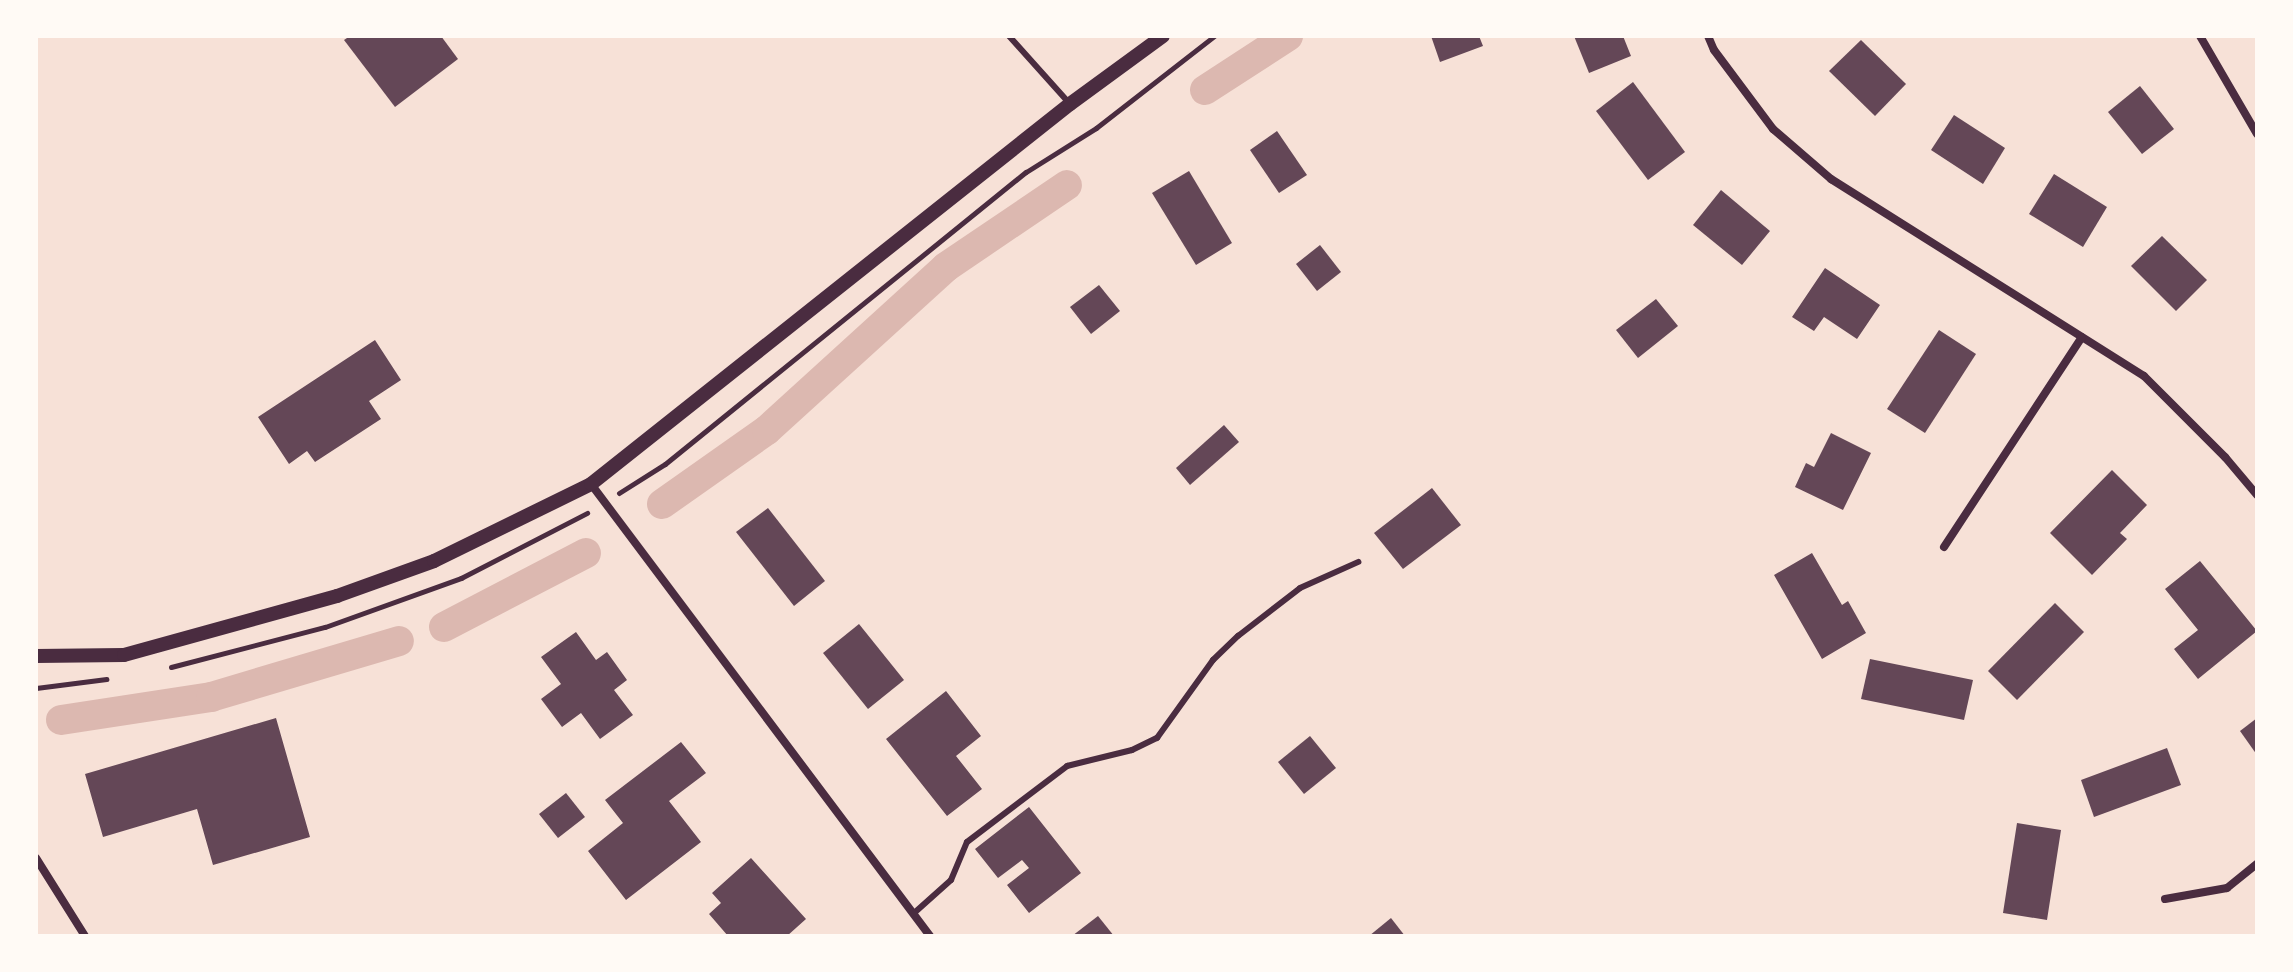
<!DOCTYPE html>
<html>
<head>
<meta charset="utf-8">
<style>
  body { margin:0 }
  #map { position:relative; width:2293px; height:972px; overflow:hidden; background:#f7e1d7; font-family:"Fira Sans Condensed",sans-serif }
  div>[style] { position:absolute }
  .canal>* { height:30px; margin:-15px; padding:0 15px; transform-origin:15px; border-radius:15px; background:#dcb8b0 }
  .building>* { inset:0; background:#644757 }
  .path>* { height:5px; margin:-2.5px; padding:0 2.5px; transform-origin:2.5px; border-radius:2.5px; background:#4a2c40 }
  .service>* { height:6px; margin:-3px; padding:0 3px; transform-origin:3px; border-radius:3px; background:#4a2c40 }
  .minor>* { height:8px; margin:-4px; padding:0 4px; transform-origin:4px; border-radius:4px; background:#4a2c40 }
  .tertiary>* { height:14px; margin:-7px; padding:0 7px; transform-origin:7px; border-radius:7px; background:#4a2c40 }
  span { translate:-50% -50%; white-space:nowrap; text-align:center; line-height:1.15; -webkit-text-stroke:6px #fffaf5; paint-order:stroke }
  .frame { position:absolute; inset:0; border:38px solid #fffaf5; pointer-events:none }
</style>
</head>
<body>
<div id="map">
  <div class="canal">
    <i style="left:1205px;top:90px;width:99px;rotate:-33deg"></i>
    <i style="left:662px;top:504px;width:128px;rotate:-35.2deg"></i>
    <i style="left:767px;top:430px;width:242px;rotate:-42.3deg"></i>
    <i style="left:946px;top:267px;width:146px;rotate:-34.1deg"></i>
    <i style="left:444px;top:627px;width:160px;rotate:-27.5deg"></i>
    <i style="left:61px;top:720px;width:152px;rotate:-8.7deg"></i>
    <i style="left:211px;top:697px;width:196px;rotate:-16.6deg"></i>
  </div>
  <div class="building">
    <i style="clip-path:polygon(350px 36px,441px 36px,458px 59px,395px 107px,344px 40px)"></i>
    <i style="clip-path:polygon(1431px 36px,1479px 36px,1483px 46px,1440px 62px)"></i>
    <i style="clip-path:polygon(1574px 36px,1623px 36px,1631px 56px,1589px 73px)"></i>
    <i style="clip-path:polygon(1861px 40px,1906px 84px,1875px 116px,1829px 71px)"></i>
    <i style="clip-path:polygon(1633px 82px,1685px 152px,1648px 180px,1596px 111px)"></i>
    <i style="clip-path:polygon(2140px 86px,2174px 129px,2142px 154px,2108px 112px)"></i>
    <i style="clip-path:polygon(1954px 115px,2005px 148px,1983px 184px,1931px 150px)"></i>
    <i style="clip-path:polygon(1277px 131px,1307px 175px,1279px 193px,1250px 150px)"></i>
    <i style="clip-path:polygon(1189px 171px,1232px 243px,1196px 265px,1152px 193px)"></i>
    <i style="clip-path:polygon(2054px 174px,2107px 207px,2083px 247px,2029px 214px)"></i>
    <i style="clip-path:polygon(1721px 190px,1770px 231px,1742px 265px,1693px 225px)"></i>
    <i style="clip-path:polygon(2162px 236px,2207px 280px,2176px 311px,2131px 266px)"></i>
    <i style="clip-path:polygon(1320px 245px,1341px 272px,1317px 291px,1296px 264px)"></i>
    <i style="clip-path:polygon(1825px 268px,1880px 305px,1857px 339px,1824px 317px,1814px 331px,1792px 317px)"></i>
    <i style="clip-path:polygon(1099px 285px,1120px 311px,1091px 334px,1070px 307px)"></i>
    <i style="clip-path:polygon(1656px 299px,1678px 326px,1638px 358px,1616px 330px)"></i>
    <i style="clip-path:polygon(1939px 330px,1976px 354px,1925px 433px,1887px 409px)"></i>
    <i style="clip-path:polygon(375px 340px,401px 380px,369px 401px,381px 419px,315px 462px,307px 451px,289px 464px,258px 417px)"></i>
    <i style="clip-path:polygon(1224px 425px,1239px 442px,1190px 485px,1176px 468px)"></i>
    <i style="clip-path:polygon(1831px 433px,1871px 453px,1843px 510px,1795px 487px,1806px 463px,1814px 467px)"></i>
    <i style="clip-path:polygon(2112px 470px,2147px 505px,2120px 533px,2127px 539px,2092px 575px,2050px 533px)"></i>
    <i style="clip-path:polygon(1432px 488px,1461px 525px,1403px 569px,1374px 533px)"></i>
    <i style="clip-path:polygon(768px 508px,825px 581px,794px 606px,736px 532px)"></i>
    <i style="clip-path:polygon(1812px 553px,1842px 605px,1848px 601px,1866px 633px,1822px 659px,1774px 575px)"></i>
    <i style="clip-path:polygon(2200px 561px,2257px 631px,2198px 679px,2174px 649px,2198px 630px,2165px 589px)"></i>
    <i style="clip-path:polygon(2055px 603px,2084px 632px,2017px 700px,1988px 671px)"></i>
    <i style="clip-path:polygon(859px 624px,904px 680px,868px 709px,823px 653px)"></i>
    <i style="clip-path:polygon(576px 632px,596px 660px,607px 652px,627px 680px,614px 690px,633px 715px,600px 739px,581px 713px,562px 727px,541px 699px,561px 684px,541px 657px)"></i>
    <i style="clip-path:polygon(1870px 659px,1973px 680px,1964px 720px,1861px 699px)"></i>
    <i style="clip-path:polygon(946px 691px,981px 736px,956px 756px,982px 789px,947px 816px,886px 739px)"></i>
    <i style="clip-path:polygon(276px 718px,310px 837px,213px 865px,197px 809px,103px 837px,85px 774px)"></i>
    <i style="clip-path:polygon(2257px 718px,2257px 755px,2240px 731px)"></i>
    <i style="clip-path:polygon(1310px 736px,1336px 768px,1304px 794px,1278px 762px)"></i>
    <i style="clip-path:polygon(681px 742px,706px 773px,669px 801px,701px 842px,626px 900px,588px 851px,623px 823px,605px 800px)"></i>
    <i style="clip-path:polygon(2167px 748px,2181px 785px,2094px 817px,2081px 780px)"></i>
    <i style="clip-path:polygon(566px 793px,585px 817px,558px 838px,539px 814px)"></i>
    <i style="clip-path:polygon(1029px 807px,1081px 873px,1029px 913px,1007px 885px,1029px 868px,1022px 860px,998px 878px,975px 849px)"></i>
    <i style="clip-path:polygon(2017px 823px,2061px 830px,2047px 920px,2003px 913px)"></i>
    <i style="clip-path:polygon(751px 858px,806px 919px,787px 936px,728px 936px,709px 914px,721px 903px,712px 893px)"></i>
    <i style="clip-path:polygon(1098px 916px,1114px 936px,1072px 936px)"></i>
    <i style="clip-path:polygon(1391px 918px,1405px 936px,1369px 936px)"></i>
  </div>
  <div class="path">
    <i style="left:619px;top:493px;width:54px;rotate:-32.2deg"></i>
    <i style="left:665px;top:464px;width:464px;rotate:-39deg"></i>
    <i style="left:1026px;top:172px;width:83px;rotate:-32.2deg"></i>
    <i style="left:1096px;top:128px;width:150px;rotate:-37.9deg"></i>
    <i style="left:171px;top:667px;width:159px;rotate:-14.6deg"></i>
    <i style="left:325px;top:627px;width:145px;rotate:-19.8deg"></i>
    <i style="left:461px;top:578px;width:142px;rotate:-27.3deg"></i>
    <i style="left:36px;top:688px;width:71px;rotate:-7.3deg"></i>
  </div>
  <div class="service">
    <i style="left:1009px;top:36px;width:91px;rotate:48.1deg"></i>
    <i style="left:913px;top:914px;width:51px;rotate:-41.8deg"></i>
    <i style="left:951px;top:880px;width:41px;rotate:-67.2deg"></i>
    <i style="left:967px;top:842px;width:126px;rotate:-37.2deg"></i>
    <i style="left:1067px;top:766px;width:67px;rotate:-13.8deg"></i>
    <i style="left:1132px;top:750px;width:28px;rotate:-26deg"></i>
    <i style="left:1157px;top:738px;width:96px;rotate:-54.3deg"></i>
    <i style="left:1213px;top:660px;width:35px;rotate:-44deg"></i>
    <i style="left:1238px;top:636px;width:78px;rotate:-37.7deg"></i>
    <i style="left:1300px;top:588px;width:64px;rotate:-24.1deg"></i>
  </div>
  <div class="minor">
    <i style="left:1708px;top:36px;width:15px;rotate:67deg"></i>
    <i style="left:1714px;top:50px;width:99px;rotate:53.2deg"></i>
    <i style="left:1773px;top:129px;width:77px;rotate:40.8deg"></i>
    <i style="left:1831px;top:179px;width:370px;rotate:32.2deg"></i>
    <i style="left:2144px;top:376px;width:115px;rotate:45deg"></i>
    <i style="left:2225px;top:457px;width:50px;rotate:49.9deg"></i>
    <i style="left:2200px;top:36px;width:113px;rotate:59.8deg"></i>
    <i style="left:591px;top:484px;width:565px;rotate:53.13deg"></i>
    <i style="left:1944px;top:547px;width:251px;rotate:-56.7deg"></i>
    <i style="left:36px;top:858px;width:92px;rotate:57.9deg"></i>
    <i style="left:2165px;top:899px;width:63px;rotate:-10.1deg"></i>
    <i style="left:2227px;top:888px;width:38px;rotate:-39deg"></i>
  </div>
  <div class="tertiary">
    <i style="left:36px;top:656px;width:88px;rotate:-0.7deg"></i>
    <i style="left:124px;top:655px;width:221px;rotate:-15.5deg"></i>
    <i style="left:337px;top:596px;width:103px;rotate:-19.8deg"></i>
    <i style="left:434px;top:561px;width:175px;rotate:-26.1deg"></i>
    <i style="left:591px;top:484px;width:611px;rotate:-38.43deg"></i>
    <i style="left:1070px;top:104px;width:115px;rotate:-36.2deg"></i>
  </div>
  <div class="frame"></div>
</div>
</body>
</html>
